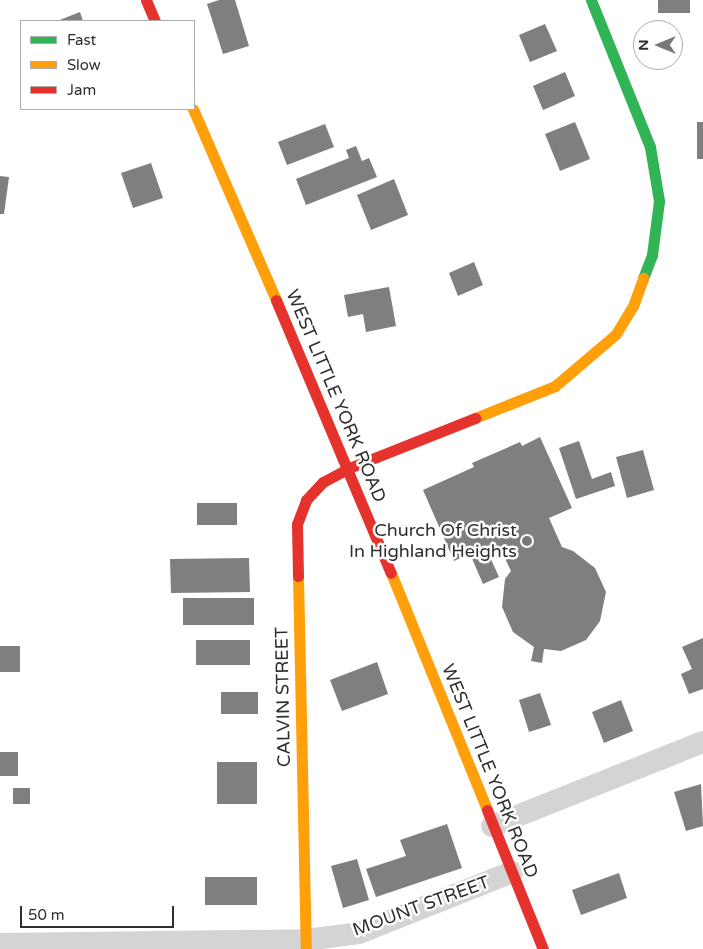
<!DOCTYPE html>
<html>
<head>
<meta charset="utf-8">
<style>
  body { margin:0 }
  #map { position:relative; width:703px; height:949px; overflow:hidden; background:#fff; font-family:"Varela Round",sans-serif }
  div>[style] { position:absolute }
  .building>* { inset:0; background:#7f7f7f }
  .street>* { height:22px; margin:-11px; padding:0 11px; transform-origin:11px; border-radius:11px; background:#d4d4d4 }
  .fast>* { height:11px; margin:-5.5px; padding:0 5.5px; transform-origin:5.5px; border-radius:5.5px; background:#30b455 }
  .slow>* { height:11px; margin:-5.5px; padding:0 5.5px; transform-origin:5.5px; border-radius:5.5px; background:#ff9f0a }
  .jam>* { height:11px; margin:-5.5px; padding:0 5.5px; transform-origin:5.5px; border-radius:5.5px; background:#e5322d }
  .dots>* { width:14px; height:14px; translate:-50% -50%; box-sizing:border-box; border:2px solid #fff; border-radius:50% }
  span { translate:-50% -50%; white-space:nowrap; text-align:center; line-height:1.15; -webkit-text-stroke:5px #fff; paint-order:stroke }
  .street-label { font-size:18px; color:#2f2f2f }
  .poi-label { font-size:18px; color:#2f2f2f }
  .right { translate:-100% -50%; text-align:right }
  .legend { position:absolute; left:20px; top:20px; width:175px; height:90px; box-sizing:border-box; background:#fff; border:1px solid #acacac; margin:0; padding:6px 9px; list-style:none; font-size:15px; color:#2f2f2f }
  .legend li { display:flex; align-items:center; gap:10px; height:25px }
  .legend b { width:25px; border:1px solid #acacac }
  .north { position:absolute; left:633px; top:20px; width:50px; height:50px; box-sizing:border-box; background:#fff; border:1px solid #acacac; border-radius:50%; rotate:270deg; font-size:14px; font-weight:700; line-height:20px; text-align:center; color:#2f2f2f }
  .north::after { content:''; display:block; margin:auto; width:18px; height:22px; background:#787878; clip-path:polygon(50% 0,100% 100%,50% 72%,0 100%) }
  .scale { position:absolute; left:20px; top:906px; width:154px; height:22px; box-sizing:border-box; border:2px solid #2f2f2f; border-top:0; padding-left:6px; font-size:15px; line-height:18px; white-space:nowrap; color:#2f2f2f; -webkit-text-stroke:4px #fff; paint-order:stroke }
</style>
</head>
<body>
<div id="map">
  <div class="building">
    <i style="clip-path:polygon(219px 0,235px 0,249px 46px,223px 54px,207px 4px)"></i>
    <i style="clip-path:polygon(658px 0,690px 0,690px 13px,658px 13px)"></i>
    <i style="clip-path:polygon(80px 12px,83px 21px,57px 21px)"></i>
    <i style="clip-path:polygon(545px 24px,557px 51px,530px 62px,519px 35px)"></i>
    <i style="clip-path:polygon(565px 72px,575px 96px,543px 110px,533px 86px)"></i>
    <i style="clip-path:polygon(575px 122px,590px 159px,560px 171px,545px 134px)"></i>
    <i style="clip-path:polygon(697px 122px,703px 122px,703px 159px,697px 159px)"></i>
    <i style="clip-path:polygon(325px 124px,334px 147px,287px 165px,278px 142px)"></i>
    <i style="clip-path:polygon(356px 146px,362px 161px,369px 158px,377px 177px,306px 205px,296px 179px,349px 158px,346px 150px)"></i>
    <i style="clip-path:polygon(151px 163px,163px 198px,133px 208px,121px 173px)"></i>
    <i style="clip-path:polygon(0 176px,9px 177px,4px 214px,0 214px)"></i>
    <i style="clip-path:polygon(394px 179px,408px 215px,371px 230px,357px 195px)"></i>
    <i style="clip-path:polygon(474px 262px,483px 285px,458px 296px,449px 273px)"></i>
    <i style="clip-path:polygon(389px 287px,396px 326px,366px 332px,363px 314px,348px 317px,344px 295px)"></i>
    <i style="clip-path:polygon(540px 437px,572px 508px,549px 518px,562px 547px,573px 551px,595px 568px,606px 592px,600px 621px,586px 640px,561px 651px,544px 649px,542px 663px,531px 661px,534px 647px,513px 632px,502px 607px,505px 579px,511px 571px,501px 550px,489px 555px,499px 577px,483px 584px,470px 554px,454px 561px,423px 490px,474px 467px,472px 463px,520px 442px,522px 446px)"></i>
    <i style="clip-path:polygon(579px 441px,592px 479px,611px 472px,615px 486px,576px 499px,559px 448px)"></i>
    <i style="clip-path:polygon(643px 450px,654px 490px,627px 498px,616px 457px)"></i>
    <i style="clip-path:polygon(197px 503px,237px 503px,237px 525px,197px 525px)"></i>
    <i style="clip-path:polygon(249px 558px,250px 592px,171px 593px,170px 559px)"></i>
    <i style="clip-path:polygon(183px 598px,254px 598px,254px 625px,183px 625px)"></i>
    <i style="clip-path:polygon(703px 638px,703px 689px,689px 694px,681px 674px,692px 669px,682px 647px)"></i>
    <i style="clip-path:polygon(196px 640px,250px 640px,250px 665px,196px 665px)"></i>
    <i style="clip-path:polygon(0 646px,20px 646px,20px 672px,0 672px)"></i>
    <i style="clip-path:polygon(377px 662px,388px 694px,342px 711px,330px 680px)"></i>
    <i style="clip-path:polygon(221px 692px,258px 692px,258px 714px,221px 714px)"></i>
    <i style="clip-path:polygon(540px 693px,551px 725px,529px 732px,519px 700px)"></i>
    <i style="clip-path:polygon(621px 700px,633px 731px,604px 743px,592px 712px)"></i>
    <i style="clip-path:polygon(0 752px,18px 752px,18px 776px,0 776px)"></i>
    <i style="clip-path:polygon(217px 762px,257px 762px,257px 804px,217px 804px)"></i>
    <i style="clip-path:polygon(701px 784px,703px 826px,686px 831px,674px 792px)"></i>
    <i style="clip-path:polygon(13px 788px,30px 788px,30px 804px,13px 804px)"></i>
    <i style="clip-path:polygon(447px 824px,462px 868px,376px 897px,366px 869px,406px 856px,400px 840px)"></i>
    <i style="clip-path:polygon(357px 859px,369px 900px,343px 908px,331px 866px)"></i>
    <i style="clip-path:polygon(619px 873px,627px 898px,581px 915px,572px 890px)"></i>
    <i style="clip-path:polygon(205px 877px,257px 877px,257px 905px,205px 905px)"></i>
  </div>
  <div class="street">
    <i style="left:492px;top:826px;width:227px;rotate:-21.7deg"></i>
    <i style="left:0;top:944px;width:306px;rotate:-0.7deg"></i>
    <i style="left:306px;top:940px;width:53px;rotate:-7.5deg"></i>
    <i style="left:359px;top:933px;width:165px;rotate:-21.7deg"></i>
  </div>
  <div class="fast">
    <i style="left:591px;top:0;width:158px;rotate:68.1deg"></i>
    <i style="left:650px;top:147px;width:55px;rotate:80.5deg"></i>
    <i style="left:659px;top:201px;width:54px;rotate:97.4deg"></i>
    <i style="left:652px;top:255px;width:25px;rotate:111deg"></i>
  </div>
  <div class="slow">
    <i style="left:193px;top:109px;width:208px;rotate:66.5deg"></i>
    <i style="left:475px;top:418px;width:86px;rotate:-21.8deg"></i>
    <i style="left:555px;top:386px;width:80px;rotate:-40.4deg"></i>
    <i style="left:616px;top:334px;width:33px;rotate:-59deg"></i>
    <i style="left:633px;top:306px;width:30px;rotate:-70deg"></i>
    <i style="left:391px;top:573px;width:256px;rotate:67.9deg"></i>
    <i style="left:298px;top:576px;width:373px;rotate:88.8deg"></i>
  </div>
  <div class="jam">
    <i style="left:146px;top:0;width:23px;rotate:67deg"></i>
    <i style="left:276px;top:300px;width:296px;rotate:67.2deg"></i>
    <i style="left:298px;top:576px;width:52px;rotate:-91.1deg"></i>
    <i style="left:297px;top:524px;width:26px;rotate:-69deg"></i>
    <i style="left:306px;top:500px;width:25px;rotate:-47deg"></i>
    <i style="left:323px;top:482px;width:30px;rotate:-28deg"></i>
    <i style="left:349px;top:468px;width:136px;rotate:-21.6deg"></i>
    <i style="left:487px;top:810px;width:150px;rotate:68.1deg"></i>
  </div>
  <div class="dots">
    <i style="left:527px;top:541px;background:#787878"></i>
  </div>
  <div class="street-label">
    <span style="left:336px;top:396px;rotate:67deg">WEST LITTLE YORK ROAD</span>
    <span style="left:283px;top:697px;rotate:-91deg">CALVIN STREET</span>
    <span style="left:490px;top:771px;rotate:68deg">WEST LITTLE YORK ROAD</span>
    <span style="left:421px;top:906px;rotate:-20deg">MOUNT STREET</span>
  </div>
  <div class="poi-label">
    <span class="right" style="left:517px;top:541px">Church Of Christ<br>In Highland Heights</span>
  </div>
  <ul class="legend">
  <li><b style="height:6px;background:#30b455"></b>Fast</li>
  <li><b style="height:6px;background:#ff9f0a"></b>Slow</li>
  <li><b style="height:6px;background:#e5322d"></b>Jam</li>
  </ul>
  <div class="north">N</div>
  <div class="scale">50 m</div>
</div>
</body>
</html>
